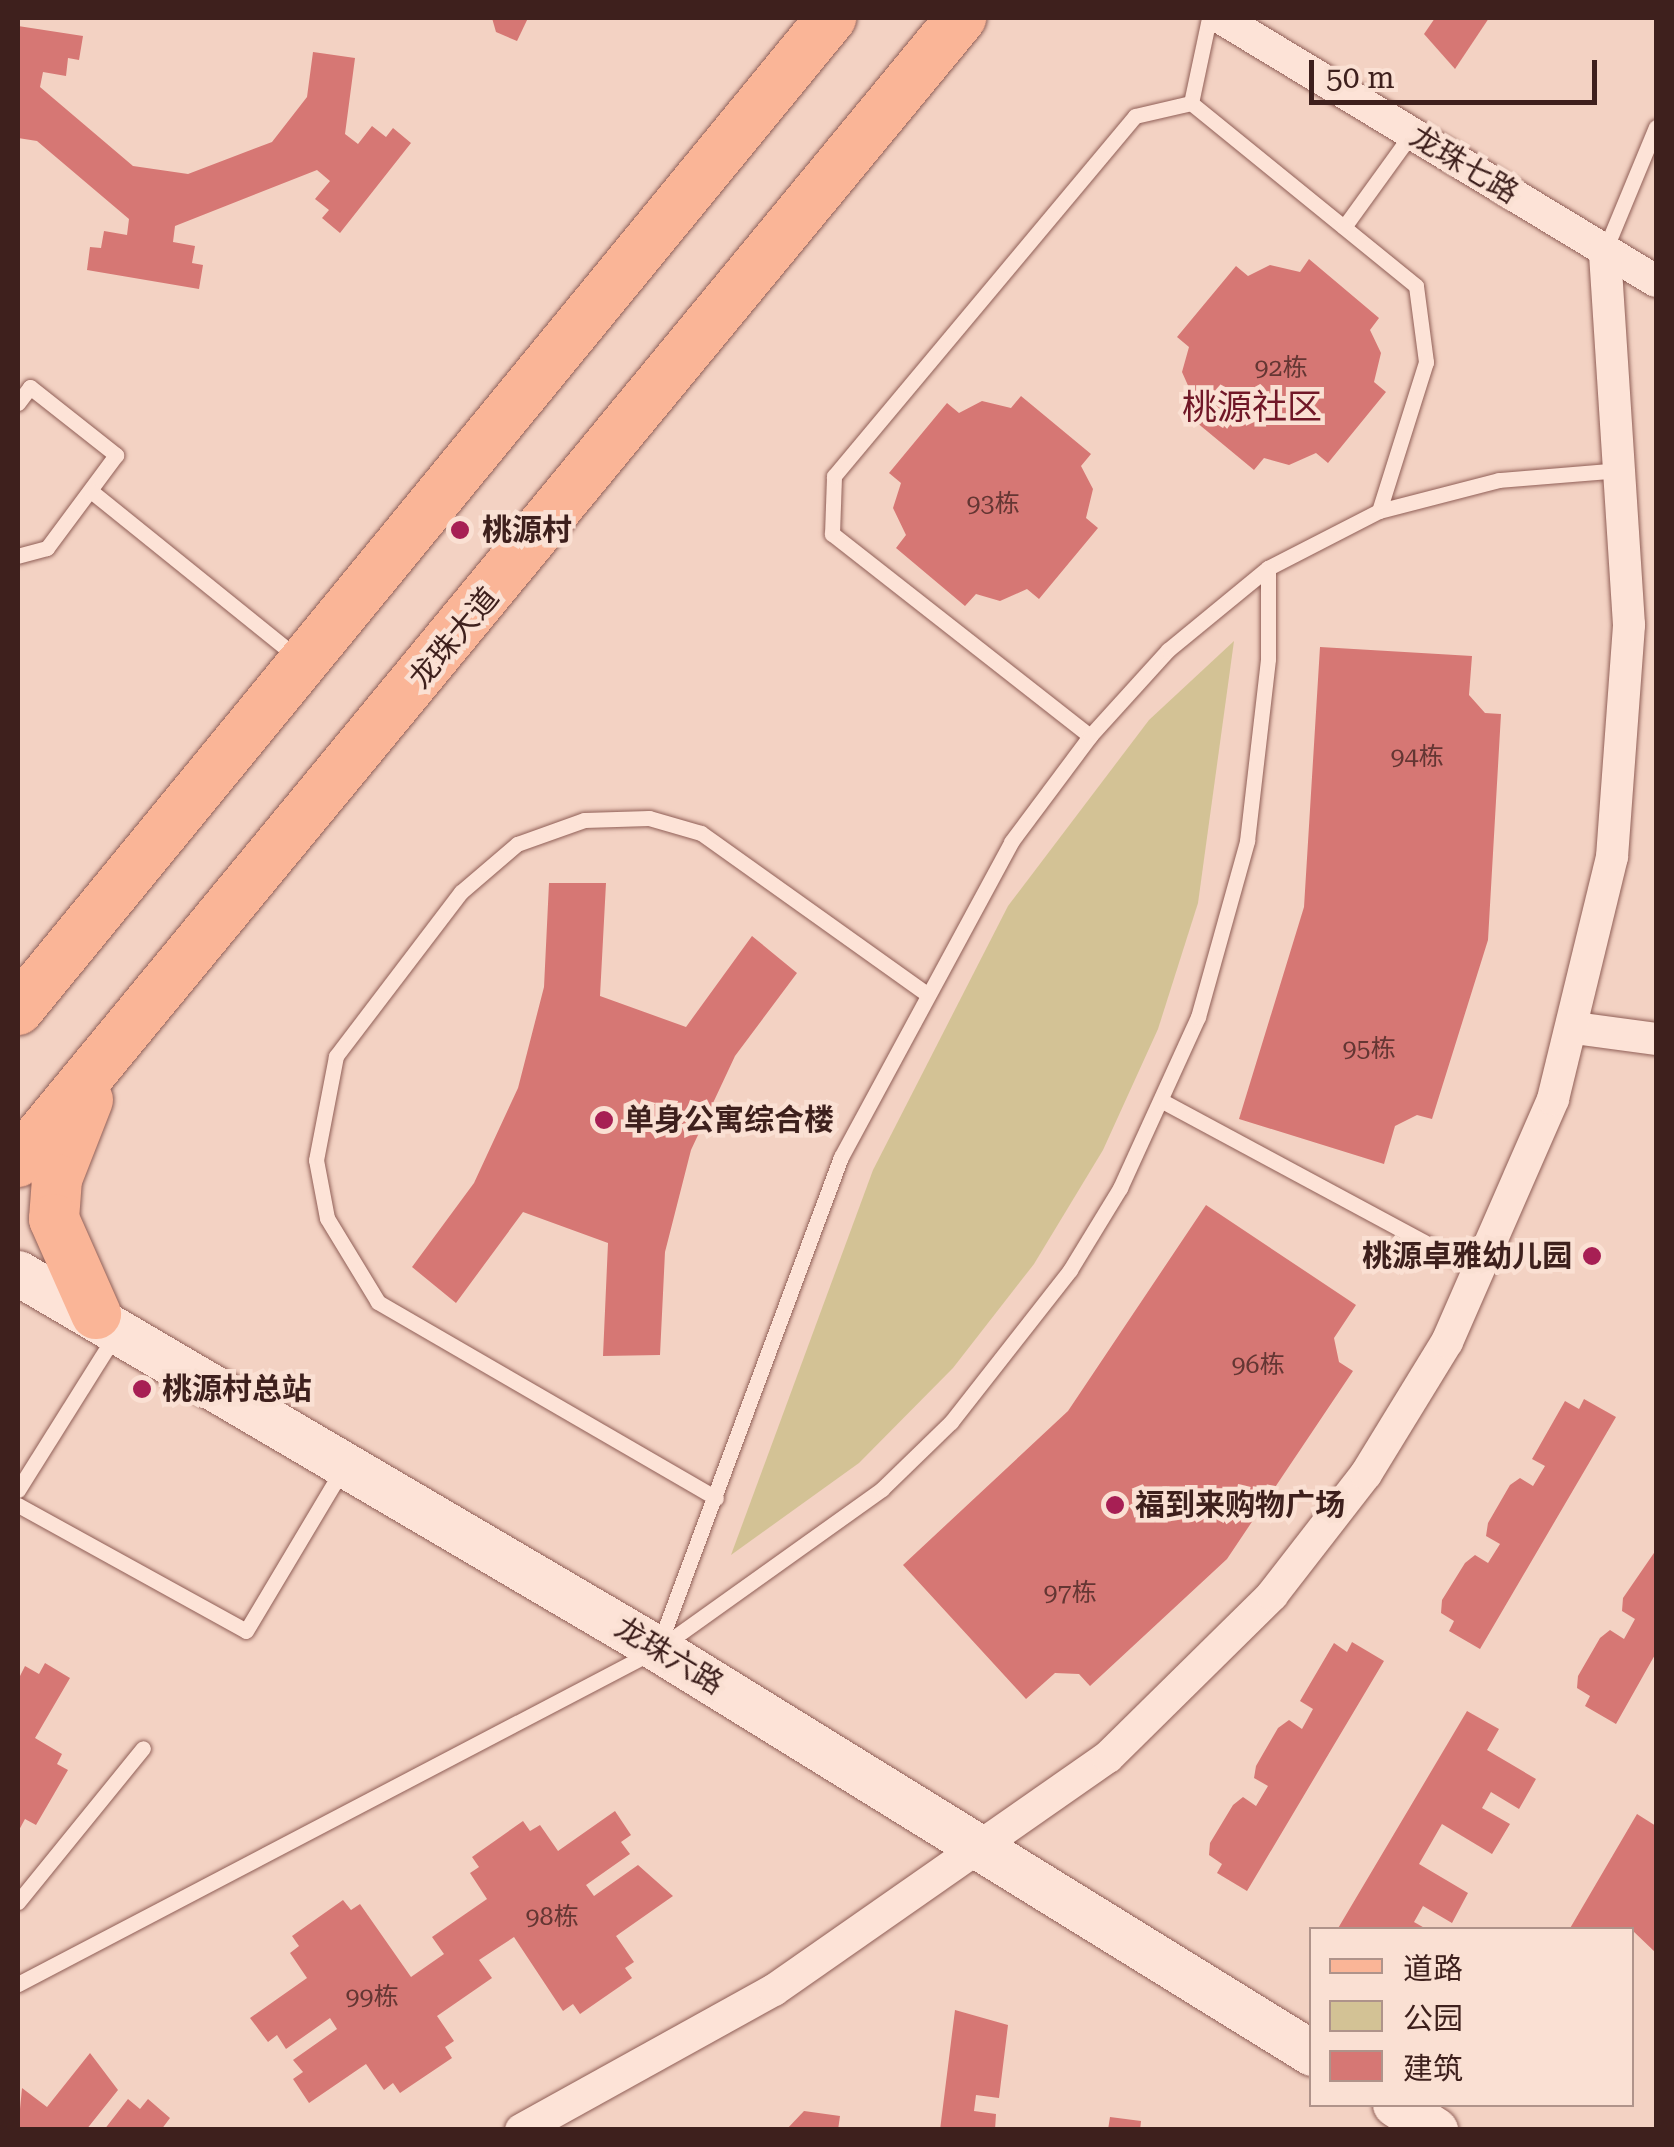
<!DOCTYPE html>
<html>
<head>
<meta charset="utf-8">
<style>
  body { margin:0 }
  #map { position:relative; width:1674px; height:2147px; overflow:hidden; background:#f3d2c3; font-family:"Roboto Serif","Noto Sans SC",serif }
  div>[style] { position:absolute }
  .green>* { inset:0; background:#d3c295 }
  .building>* { inset:0; background:#d67774 }
  .roads { filter:drop-shadow(0 0 2px #905f57) drop-shadow(0 0 2px #905f57) }
  .lane>* { height:15px; margin:-7.5px; padding:0 7.5px; transform-origin:7.5px; border-radius:7.5px; background:#fde3d7 }
  .street>* { height:32px; margin:-16px; padding:0 16px; transform-origin:16px; border-radius:16px; background:#fde3d7 }
  .secondary>* { height:45px; margin:-22.5px; padding:0 22.5px; transform-origin:22.5px; border-radius:22.5px; background:#fde3d7 }
  .primary>* { height:50px; margin:-25px; padding:0 25px; transform-origin:25px; border-radius:25px; background:#fab597 }
  .dots>* { width:28px; height:28px; translate:-50% -50%; box-sizing:border-box; border:5px solid #fae0d3; border-radius:50% }
  span { translate:-50% -50%; white-space:nowrap; text-align:center; line-height:1.15; -webkit-text-stroke:9px #fae0d3; paint-order:stroke }
  .number-label { font-size:25px; color:#643633 }
  .number-label span { -webkit-text-stroke-width:0 }
  .street-label { font-size:30px; color:#3e201d }
  .poi-label { font-size:30px; color:#3e201d; font-weight:700 }
  .left { translate:0 -50%; text-align:left }
  .right { translate:-100% -50%; text-align:right }
  .quarter-label { font-size:35px; color:#701727 }
  .frame { position:absolute; inset:0; border:20px solid #3e201d; pointer-events:none }
  .legend { position:absolute; left:1309px; top:1927px; width:325px; height:180px; box-sizing:border-box; background:#fae0d3; border:2px solid #af938a; margin:0; padding:12px 18px; list-style:none; font-size:30px; color:#3e201d }
  .legend li { display:flex; align-items:center; gap:20px; height:50px }
  .legend b { width:50px; border:2px solid #af938a }
  .scale { position:absolute; left:1309px; top:60px; width:288px; height:45px; box-sizing:border-box; border:5px solid #3e201d; border-top:0; padding-left:12px; font-size:30px; line-height:35px; white-space:nowrap; color:#3e201d; -webkit-text-stroke:8px #fae0d3; paint-order:stroke }
</style>
</head>
<body>
<div id="map">
  <div class="green">
    <i style="clip-path:polygon(1234px 641px,1198px 903px,1158px 1029px,1103px 1150px,1034px 1264px,953px 1368px,859px 1463px,731px 1555px,873px 1170px,1008px 906px,1149px 720px)"></i>
  </div>
  <div class="building">
    <i style="clip-path:polygon(492px 18px,528px 18px,517px 41px,496px 32px)"></i>
    <i style="clip-path:polygon(1435px 18px,1489px 18px,1455px 69px,1424px 34px)"></i>
    <i style="clip-path:polygon(18px 26px,83px 36px,79px 60px,68px 58px,66px 76px,43px 72px,40px 87px,133px 166px,188px 174px,272px 142px,307px 97px,313px 52px,355px 58px,345px 134px,358px 144px,372px 126px,386px 137px,393px 128px,411px 143px,340px 233px,322px 218px,329px 210px,315px 199px,330px 181px,317px 170px,175px 226px,173px 242px,195px 246px,192px 263px,203px 265px,199px 289px,87px 270px,90px 247px,101px 248px,104px 231px,127px 235px,129px 219px,37px 141px,18px 138px)"></i>
    <i style="clip-path:polygon(1309px 259px,1379px 318px,1370px 330px,1381px 353px,1374px 382px,1386px 392px,1328px 463px,1316px 453px,1289px 465px,1264px 458px,1254px 470px,1184px 412px,1194px 399px,1182px 372px,1189px 347px,1177px 337px,1236px 266px,1248px 276px,1270px 265px,1300px 272px)"></i>
    <i style="clip-path:polygon(1021px 396px,1091px 454px,1081px 466px,1093px 489px,1086px 518px,1098px 528px,1039px 599px,1027px 589px,1000px 601px,976px 594px,965px 606px,896px 548px,906px 535px,893px 508px,901px 483px,889px 473px,947px 403px,959px 413px,982px 401px,1011px 408px)"></i>
    <i style="clip-path:polygon(1320px 647px,1472px 656px,1469px 695px,1485px 713px,1501px 714px,1488px 940px,1432px 1119px,1417px 1115px,1395px 1126px,1384px 1164px,1239px 1119px,1304px 907px)"></i>
    <i style="clip-path:polygon(549px 883px,606px 883px,600px 996px,686px 1027px,752px 936px,797px 973px,735px 1056px,691px 1150px,665px 1252px,660px 1355px,603px 1356px,608px 1243px,523px 1212px,456px 1303px,412px 1267px,474px 1183px,518px 1088px,544px 987px)"></i>
    <i style="clip-path:polygon(1206px 1205px,1356px 1305px,1334px 1338px,1339px 1362px,1353px 1371px,1227px 1559px,1090px 1686px,1079px 1674px,1055px 1673px,1026px 1699px,903px 1565px,1068px 1411px)"></i>
    <i style="clip-path:polygon(1584px 1399px,1616px 1417px,1480px 1649px,1449px 1631px,1454px 1621px,1441px 1613px,1442px 1600px,1465px 1563px,1475px 1555px,1488px 1563px,1500px 1544px,1486px 1536px,1488px 1523px,1510px 1485px,1520px 1478px,1533px 1486px,1545px 1466px,1532px 1459px,1565px 1401px,1579px 1409px)"></i>
    <i style="clip-path:polygon(1656px 1550px,1656px 1653px,1616px 1724px,1585px 1706px,1590px 1696px,1577px 1688px,1578px 1676px,1600px 1638px,1610px 1630px,1624px 1639px,1635px 1619px,1622px 1611px,1623px 1598px)"></i>
    <i style="clip-path:polygon(1352px 1642px,1384px 1661px,1247px 1891px,1217px 1873px,1222px 1864px,1209px 1855px,1210px 1843px,1233px 1805px,1243px 1797px,1256px 1806px,1268px 1786px,1254px 1778px,1256px 1766px,1278px 1728px,1289px 1720px,1302px 1729px,1313px 1709px,1300px 1701px,1334px 1643px,1347px 1652px)"></i>
    <i style="clip-path:polygon(45px 1663px,70px 1678px,35px 1738px,62px 1754px,57px 1764px,68px 1770px,36px 1825px,25px 1819px,18px 1832px,18px 1680px,25px 1666px,39px 1674px)"></i>
    <i style="clip-path:polygon(1467px 1711px,1499px 1729px,1487px 1750px,1536px 1779px,1519px 1809px,1491px 1792px,1482px 1808px,1510px 1824px,1492px 1854px,1442px 1824px,1419px 1864px,1468px 1893px,1452px 1923px,1423px 1906px,1414px 1922px,1428px 1930px,1337px 1930px)"></i>
    <i style="clip-path:polygon(615px 1811px,631px 1835px,621px 1842px,630px 1854px,586px 1885px,594px 1896px,638px 1865px,673px 1896px,616px 1936px,634px 1962px,625px 1968px,632px 1978px,580px 2014px,573px 2004px,563px 2011px,514px 1937px,479px 1960px,492px 1978px,437px 2016px,454px 2041px,445px 2047px,452px 2058px,400px 2093px,393px 2083px,384px 2090px,366px 2064px,309px 2103px,293px 2079px,303px 2072px,293px 2060px,337px 2029px,330px 2018px,286px 2049px,277px 2035px,268px 2042px,250px 2018px,307px 1978px,290px 1953px,299px 1946px,292px 1936px,343px 1900px,351px 1910px,360px 1904px,411px 1977px,444px 1954px,432px 1937px,487px 1899px,470px 1873px,479px 1867px,472px 1857px,523px 1821px,530px 1831px,540px 1825px,558px 1851px)"></i>
    <i style="clip-path:polygon(1637px 1814px,1656px 1826px,1656px 1953px,1632px 1930px,1569px 1930px)"></i>
    <i style="clip-path:polygon(955px 2010px,1008px 2025px,999px 2098px,976px 2095px,974px 2111px,996px 2114px,995px 2130px,940px 2130px)"></i>
    <i style="clip-path:polygon(90px 2053px,118px 2090px,86px 2130px,18px 2130px,22px 2088px,47px 2107px)"></i>
    <i style="clip-path:polygon(128px 2099px,140px 2109px,148px 2099px,170px 2118px,161px 2130px,104px 2130px)"></i>
    <i style="clip-path:polygon(804px 2111px,840px 2116px,838px 2130px,786px 2130px)"></i>
    <i style="clip-path:polygon(1110px 2117px,1141px 2121px,1140px 2130px,1108px 2130px)"></i>
  </div>
  <div class="roads">
    <div class="lane">
      <i style="left:1191px;top:103px;width:87px;rotate:-78deg"></i>
      <i style="left:1344px;top:227px;width:116px;rotate:-54.1deg"></i>
      <i style="left:1605px;top:250px;width:133px;rotate:-67.5deg"></i>
      <i style="left:18px;top:403px;width:20px;rotate:-53deg"></i>
      <i style="left:30px;top:387px;width:110px;rotate:38.3deg"></i>
      <i style="left:116px;top:455px;width:116px;rotate:126.6deg"></i>
      <i style="left:47px;top:548px;width:30px;rotate:165deg"></i>
      <i style="left:91px;top:491px;width:266px;rotate:38.9deg"></i>
      <i style="left:1090px;top:736px;width:328px;rotate:-141.9deg"></i>
      <i style="left:832px;top:534px;width:58px;rotate:-88deg"></i>
      <i style="left:834px;top:476px;width:469px;rotate:-50.1deg"></i>
      <i style="left:1135px;top:116px;width:57px;rotate:-13.1deg"></i>
      <i style="left:1191px;top:103px;width:290px;rotate:39.1deg"></i>
      <i style="left:1416px;top:286px;width:77px;rotate:82.5deg"></i>
      <i style="left:1426px;top:362px;width:156px;rotate:107.5deg"></i>
      <i style="left:1164px;top:1102px;width:360px;rotate:28.3deg"></i>
      <i style="left:18px;top:1490px;width:181px;rotate:-57.9deg"></i>
      <i style="left:716px;top:1498px;width:391px;rotate:-149.9deg"></i>
      <i style="left:378px;top:1302px;width:98px;rotate:-121.3deg"></i>
      <i style="left:327px;top:1218px;width:59px;rotate:-100.7deg"></i>
      <i style="left:316px;top:1160px;width:106px;rotate:-79.1deg"></i>
      <i style="left:336px;top:1056px;width:206px;rotate:-52.7deg"></i>
      <i style="left:461px;top:892px;width:74px;rotate:-40.6deg"></i>
      <i style="left:517px;top:844px;width:71px;rotate:-19.7deg"></i>
      <i style="left:584px;top:820px;width:65px;rotate:-1.8deg"></i>
      <i style="left:649px;top:818px;width:54px;rotate:16.1deg"></i>
      <i style="left:701px;top:833px;width:274px;rotate:35.5deg"></i>
      <i style="left:18px;top:1505px;width:260px;rotate:28.9deg"></i>
      <i style="left:246px;top:1631px;width:190px;rotate:-59.2deg"></i>
      <i style="left:659px;top:1645px;width:521px;rotate:-69.55deg"></i>
      <i style="left:841px;top:1157px;width:358px;rotate:-61.6deg"></i>
      <i style="left:1011px;top:842px;width:132px;rotate:-53.3deg"></i>
      <i style="left:1090px;top:736px;width:116px;rotate:-47.8deg"></i>
      <i style="left:1168px;top:650px;width:129px;rotate:-39.4deg"></i>
      <i style="left:1268px;top:568px;width:125px;rotate:-27.2deg"></i>
      <i style="left:1379px;top:511px;width:124px;rotate:-14.5deg"></i>
      <i style="left:1499px;top:480px;width:121px;rotate:-4.7deg"></i>
      <i style="left:18px;top:1902px;width:198px;rotate:-50.9deg"></i>
      <i style="left:18px;top:1984px;width:722px;rotate:-27.63deg"></i>
      <i style="left:658px;top:1649px;width:275px;rotate:-35.5deg"></i>
      <i style="left:882px;top:1489px;width:96px;rotate:-44.2deg"></i>
      <i style="left:951px;top:1422px;width:193px;rotate:-51.9deg"></i>
      <i style="left:1070px;top:1270px;width:96px;rotate:-58.6deg"></i>
      <i style="left:1120px;top:1188px;width:188px;rotate:-65.5deg"></i>
      <i style="left:1198px;top:1017px;width:183px;rotate:-74.4deg"></i>
      <i style="left:1247px;top:841px;width:183px;rotate:-83.4deg"></i>
      <i style="left:1268px;top:659px;width:91px;rotate:-90deg"></i>
    </div>
    <div class="street">
      <i style="left:1221px;top:18px;width:508px;rotate:31.16deg"></i>
      <i style="left:1575px;top:1028px;width:82px;rotate:7.7deg"></i>
      <i style="left:521px;top:2130px;width:289px;rotate:-29deg"></i>
      <i style="left:774px;top:1990px;width:407px;rotate:-34.9deg"></i>
      <i style="left:1108px;top:1757px;width:231px;rotate:-44.6deg"></i>
      <i style="left:1272px;top:1595px;width:153px;rotate:-52.2deg"></i>
      <i style="left:1366px;top:1474px;width:155px;rotate:-58.5deg"></i>
      <i style="left:1447px;top:1342px;width:265px;rotate:-66.4deg"></i>
      <i style="left:1553px;top:1099px;width:249px;rotate:-76.3deg"></i>
      <i style="left:1612px;top:857px;width:233px;rotate:-85.8deg"></i>
      <i style="left:1629px;top:625px;width:376px;rotate:-93.7deg"></i>
    </div>
    <div class="secondary">
      <i style="left:18px;top:1273px;width:742px;rotate:30.43deg"></i>
      <i style="left:658px;top:1649px;width:769px;rotate:31.71deg"></i>
      <i style="left:1395px;top:2104px;width:48px;rotate:33deg"></i>
    </div>
    <div class="primary">
      <i style="left:18px;top:1010px;width:1283px;rotate:-50.66deg"></i>
      <i style="left:88px;top:1100px;width:85px;rotate:111.4deg"></i>
      <i style="left:57px;top:1179px;width:40px;rotate:94.3deg"></i>
      <i style="left:54px;top:1219px;width:104px;rotate:66.1deg"></i>
      <i style="left:18px;top:1162px;width:1483px;rotate:-50.5deg"></i>
    </div>
  </div>
  <div class="dots">
    <i style="left:460px;top:530px;background:#a71f54"></i>
    <i style="left:604px;top:1120px;background:#a71f54"></i>
    <i style="left:1592px;top:1256px;background:#a71f54"></i>
    <i style="left:142px;top:1389px;background:#a71f54"></i>
    <i style="left:1115px;top:1505px;background:#a71f54"></i>
  </div>
  <div class="number-label">
    <span style="left:1281px;top:368px">92栋</span>
    <span style="left:993px;top:504px">93栋</span>
    <span style="left:1417px;top:757px">94栋</span>
    <span style="left:1369px;top:1049px">95栋</span>
    <span style="left:1258px;top:1365px">96栋</span>
    <span style="left:1070px;top:1593px">97栋</span>
    <span style="left:552px;top:1917px">98栋</span>
    <span style="left:372px;top:1997px">99栋</span>
  </div>
  <div class="street-label">
    <span style="left:1464px;top:165px;rotate:31deg">龙珠七路</span>
    <span style="left:454px;top:638px;rotate:-50deg">龙珠大道</span>
    <span style="left:669px;top:1656px;rotate:31deg">龙珠六路</span>
  </div>
  <div class="poi-label">
    <span class="left" style="left:482px;top:530px">桃源村</span>
    <span class="left" style="left:624px;top:1120px">单身公寓综合楼</span>
    <span class="right" style="left:1572px;top:1256px">桃源卓雅幼儿园</span>
    <span class="left" style="left:162px;top:1389px">桃源村总站</span>
    <span class="left" style="left:1135px;top:1505px">福到来购物广场</span>
  </div>
  <div class="quarter-label">
    <span style="left:1252px;top:408px">桃源社区</span>
  </div>
  <div class="frame"></div>
  <ul class="legend">
  <li><b style="height:12px;background:#fab597"></b>道路</li>
  <li><b style="height:28px;background:#d3c295"></b>公园</li>
  <li><b style="height:28px;background:#d67774"></b>建筑</li>
  </ul>
  <div class="scale">50 m</div>
</div>
</body>
</html>
